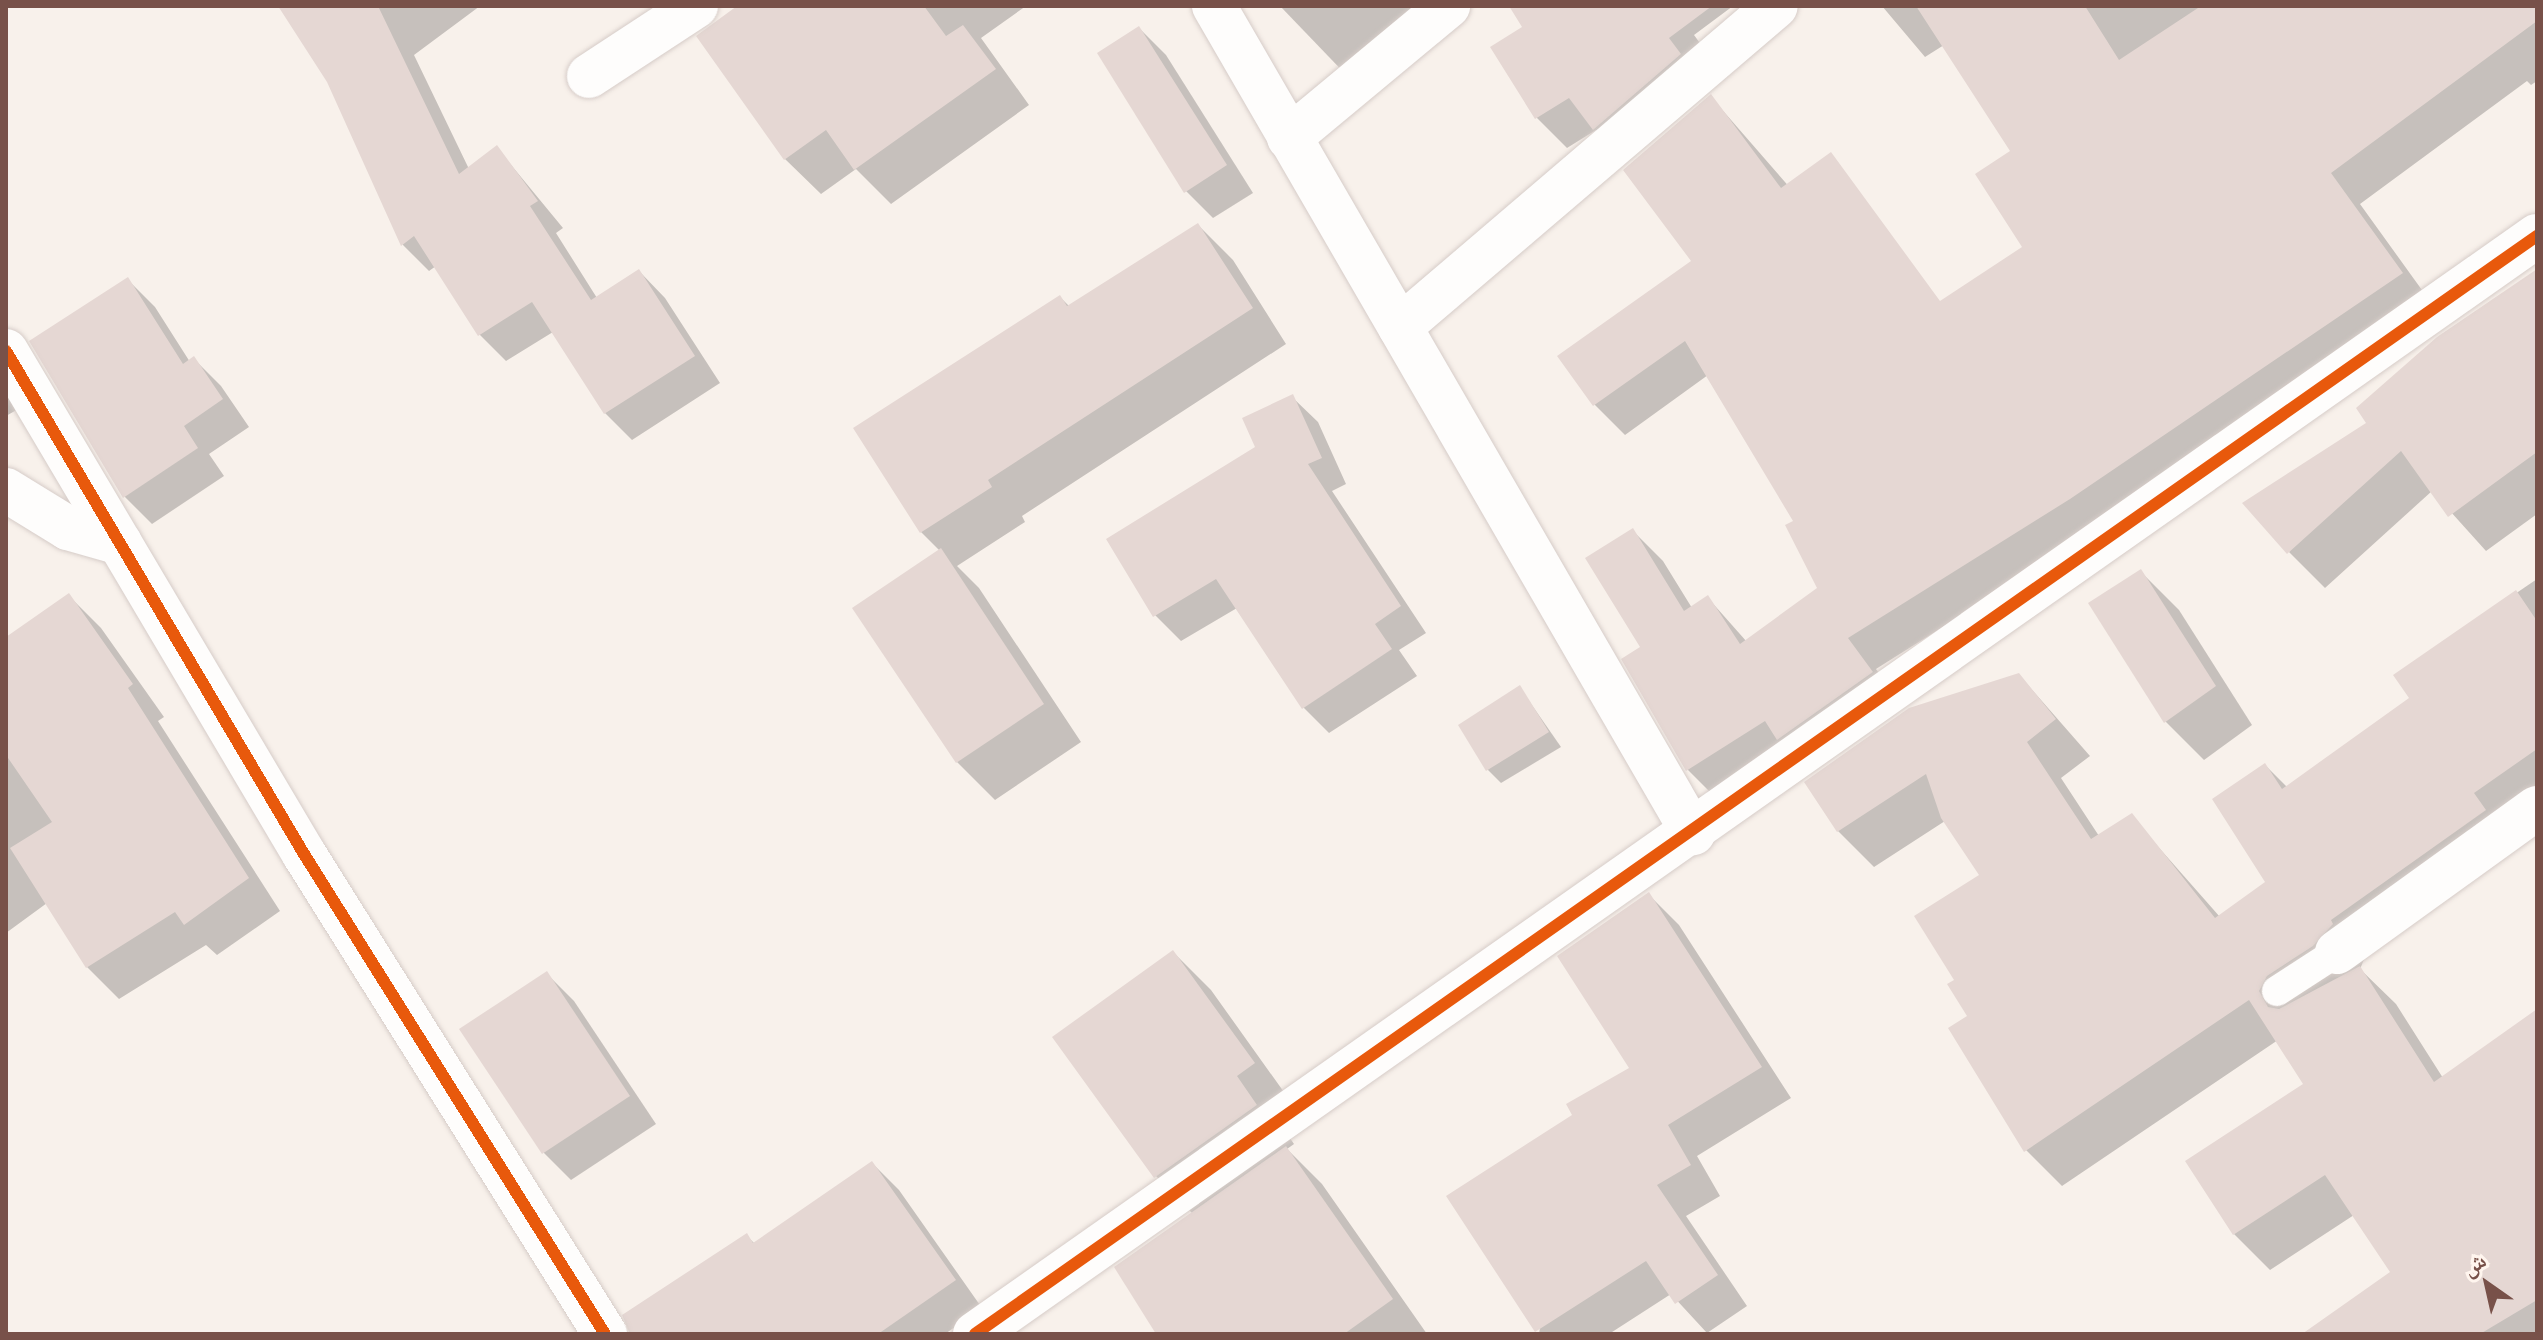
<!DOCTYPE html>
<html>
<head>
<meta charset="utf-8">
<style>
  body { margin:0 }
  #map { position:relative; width:2543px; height:1340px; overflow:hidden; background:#f8f1eb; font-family:Quicksand,"Noto Naskh Arabic",sans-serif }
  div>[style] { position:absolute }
  .shadow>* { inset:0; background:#0003 }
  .building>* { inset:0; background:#e5d7d3 }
  .roads { filter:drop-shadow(0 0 2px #d6ccc8) drop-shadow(0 0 2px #d6ccc8) }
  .service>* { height:30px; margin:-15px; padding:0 15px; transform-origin:15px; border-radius:15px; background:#fefdfc }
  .minor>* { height:44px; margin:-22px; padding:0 22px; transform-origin:22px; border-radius:22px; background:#fefdfc }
  .tertiary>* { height:44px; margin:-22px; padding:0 22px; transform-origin:22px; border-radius:22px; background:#fefdfc }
  .cycleway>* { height:12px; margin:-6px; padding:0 6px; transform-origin:6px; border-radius:6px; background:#e8590c }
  span { translate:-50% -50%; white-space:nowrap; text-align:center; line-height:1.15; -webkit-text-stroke:6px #fff5ee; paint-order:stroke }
  .frame { position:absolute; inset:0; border:8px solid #785149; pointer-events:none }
  .north { position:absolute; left:2447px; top:1244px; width:80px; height:80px; -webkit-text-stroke:6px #fff5ee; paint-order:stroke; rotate:326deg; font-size:22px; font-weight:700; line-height:32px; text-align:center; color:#785149 }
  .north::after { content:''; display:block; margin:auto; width:28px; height:36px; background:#785149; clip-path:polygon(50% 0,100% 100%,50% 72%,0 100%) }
</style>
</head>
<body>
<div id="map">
  <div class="shadow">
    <i style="clip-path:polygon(282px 6px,480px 6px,414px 55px,469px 169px,497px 148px,563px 228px,556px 233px,597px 298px,639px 271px,665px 298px,720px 383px,632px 440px,605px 413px,553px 332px,506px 361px,480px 335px,436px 266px,429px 271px,403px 245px,329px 81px)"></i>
    <i style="clip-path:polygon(740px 6px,1026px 6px,981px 38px,1029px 105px,891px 204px,856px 169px,821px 194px,785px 159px)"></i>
    <i style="clip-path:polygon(1280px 6px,1436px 6px,1354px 83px)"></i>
    <i style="clip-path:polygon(1512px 6px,1733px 6px,1694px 35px,1711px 58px,1624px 158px,1596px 130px,1567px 148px,1537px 118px,1525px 28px)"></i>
    <i style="clip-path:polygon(1882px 6px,2537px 6px,2537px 81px,2531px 85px,2527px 81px,2360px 204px,2432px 304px,2100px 528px,1876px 669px,1901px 703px,1718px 800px,1688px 770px,1624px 660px,1643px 647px,1633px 531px,1663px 561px,1692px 608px,1708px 598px,1747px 642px,1820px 589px,1796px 522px,1708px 375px,1625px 435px,1595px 405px,1560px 357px,1694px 261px,1711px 97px,1914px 330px,2025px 248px,2013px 152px,1944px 45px,1925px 57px)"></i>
    <i style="clip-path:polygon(1139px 28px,1166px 55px,1253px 193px,1213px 218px,1186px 191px)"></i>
    <i style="clip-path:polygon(1198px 225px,1233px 260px,1286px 344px,1022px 516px,1025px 522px,957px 566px,979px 588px,1081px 742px,995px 800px,957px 762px,940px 551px,921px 532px,1060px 297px,1070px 307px)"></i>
    <i style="clip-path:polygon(2537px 270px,2537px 514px,2486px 551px,2432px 491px,2325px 588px,2289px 552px,2369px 423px)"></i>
    <i style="clip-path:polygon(128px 280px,155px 307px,190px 362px,194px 359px,221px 386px,249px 427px,209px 454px,224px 476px,152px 524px,125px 497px,32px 341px)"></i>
    <i style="clip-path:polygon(6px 349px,20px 408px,6px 416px)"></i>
    <i style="clip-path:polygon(1292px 397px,1318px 422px,1346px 484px,1332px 491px,1426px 633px,1399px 650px,1417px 676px,1329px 733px,1304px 708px,1237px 608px,1181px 641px,1155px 615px)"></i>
    <i style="clip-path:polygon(2141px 572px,2179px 610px,2252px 725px,2204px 760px,2166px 722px,2091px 604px)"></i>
    <i style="clip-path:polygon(2537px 579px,2537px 810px,2365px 957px,2360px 969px,2396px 1004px,2443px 1078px,2537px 1011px,2537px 1334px,2305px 1334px,2392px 1272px,2354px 1215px,2270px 1270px,2234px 1234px,2306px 1085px,2278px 1040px,2062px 1186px,2026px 1150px,1956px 980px,1982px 875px,1945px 821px,1874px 867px,1838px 831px,1807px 782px,2019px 675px,2090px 756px,2061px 778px,2099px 836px,2131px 816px,2220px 917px,2268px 882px,2265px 765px,2287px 787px,2412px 698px,2396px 675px)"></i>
    <i style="clip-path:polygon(69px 596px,101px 628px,164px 717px,158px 721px,280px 911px,217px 955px,206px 945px,119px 999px,87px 967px,47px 903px,6px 933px,6px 640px)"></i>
    <i style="clip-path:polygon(1520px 688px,1561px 747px,1501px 783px,1487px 769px)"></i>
    <i style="clip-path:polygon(1648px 894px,1679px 925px,1791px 1098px,1697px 1156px,1720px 1196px,1686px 1216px,1747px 1306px,1707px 1333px,1671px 1294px,1609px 1334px,1539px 1334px,1574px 1116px,1632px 1068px)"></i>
    <i style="clip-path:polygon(1173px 952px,1211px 990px,1291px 1102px,1274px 1115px,1294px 1144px,1287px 1149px,1322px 1184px,1427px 1334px,1159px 1334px,1193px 1214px,1156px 1176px)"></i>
    <i style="clip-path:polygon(547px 974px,574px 1001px,656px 1124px,571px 1180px,544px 1153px)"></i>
    <i style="clip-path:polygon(872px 1163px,899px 1190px,982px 1308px,945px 1334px,637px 1334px,747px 1236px,755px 1244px)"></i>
  </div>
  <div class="building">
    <i style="clip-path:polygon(278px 6px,378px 6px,459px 174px,497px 145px,538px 201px,530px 206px,591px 300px,639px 269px,695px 356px,604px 414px,532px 302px,478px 336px,414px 236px,401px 246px,327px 82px)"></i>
    <i style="clip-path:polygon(737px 6px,924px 6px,946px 36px,963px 25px,996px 69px,854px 170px,826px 130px,784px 160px,696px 36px)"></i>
    <i style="clip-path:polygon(1509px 6px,1712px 6px,1669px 38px,1681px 54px,1593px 130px,1569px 98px,1535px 119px,1490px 47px,1522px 27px)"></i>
    <i style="clip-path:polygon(1916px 6px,2085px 6px,2119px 60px,2201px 6px,2537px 6px,2537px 21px,2331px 173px,2403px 273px,2070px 499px,1848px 638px,1873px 672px,1777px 740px,1765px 721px,1686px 771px,1621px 659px,1640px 647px,1585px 558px,1633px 528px,1684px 611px,1708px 595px,1740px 644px,1817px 588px,1785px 525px,1793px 521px,1685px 341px,1593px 406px,1557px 356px,1691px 261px,1623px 170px,1711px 94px,1781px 188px,1831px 152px,1940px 301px,2022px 247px,1975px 174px,2010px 151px)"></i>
    <i style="clip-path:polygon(1139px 26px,1227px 165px,1184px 193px,1097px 53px)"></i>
    <i style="clip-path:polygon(1198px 223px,1253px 308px,988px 480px,992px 487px,920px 533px,853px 428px,1060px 295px,1067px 306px)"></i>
    <i style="clip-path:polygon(2537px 269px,2537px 452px,2448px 517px,2401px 451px,2287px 554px,2242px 503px,2366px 423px,2356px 408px,2437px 337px)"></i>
    <i style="clip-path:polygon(128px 277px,183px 364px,194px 356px,223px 399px,184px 426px,198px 448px,123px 498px,29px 341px)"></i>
    <i style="clip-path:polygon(1293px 394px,1322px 458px,1308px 464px,1401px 606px,1375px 624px,1392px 649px,1302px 709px,1216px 579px,1153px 617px,1106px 539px,1255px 447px,1242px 418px)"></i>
    <i style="clip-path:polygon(941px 548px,1044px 704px,956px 763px,852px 608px)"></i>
    <i style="clip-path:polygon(2141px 569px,2216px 686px,2164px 723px,2088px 603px)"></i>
    <i style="clip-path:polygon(2516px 590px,2537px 621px,2537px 749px,2474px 793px,2486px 810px,2331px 920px,2333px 924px,2313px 946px,2267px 976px,2259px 991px,2268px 1007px,2279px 1009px,2360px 966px,2434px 1082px,2537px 1009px,2537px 1300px,2480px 1334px,2302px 1334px,2390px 1272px,2325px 1175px,2233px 1235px,2185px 1161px,2303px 1084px,2249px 1000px,2024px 1152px,1948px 1028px,1967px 1016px,1947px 984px,1954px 980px,1914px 916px,1979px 875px,1941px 818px,1926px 774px,1837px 832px,1804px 782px,1909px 708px,2019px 673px,2056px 719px,2027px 742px,2091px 839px,2132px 813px,2215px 918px,2265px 882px,2212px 799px,2265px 763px,2282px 789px,2409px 698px,2393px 675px)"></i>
    <i style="clip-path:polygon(69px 593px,133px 684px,128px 688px,249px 878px,184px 925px,175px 912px,86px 968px,10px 848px,52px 822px,6px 755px,6px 637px)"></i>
    <i style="clip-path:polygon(1520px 685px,1549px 732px,1486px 771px,1458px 725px)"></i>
    <i style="clip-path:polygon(1649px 892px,1762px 1067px,1668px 1125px,1691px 1165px,1657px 1185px,1718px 1275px,1675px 1304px,1646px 1261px,1535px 1332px,1446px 1196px,1572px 1115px,1566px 1104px,1629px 1068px,1557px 956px)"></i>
    <i style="clip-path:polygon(1173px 950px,1255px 1063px,1237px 1076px,1257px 1105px,1154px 1178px,1052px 1037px)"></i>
    <i style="clip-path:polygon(547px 971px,630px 1096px,542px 1154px,459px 1029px)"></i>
    <i style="clip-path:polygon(1286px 1146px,1393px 1299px,1344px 1334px,1156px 1334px,1114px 1267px)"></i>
    <i style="clip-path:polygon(872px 1161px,956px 1280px,878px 1334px,630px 1334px,622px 1315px,747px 1233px,753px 1243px)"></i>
  </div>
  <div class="roads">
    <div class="service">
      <i style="left:2277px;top:991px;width:72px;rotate:-33deg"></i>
    </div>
    <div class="minor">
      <i style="left:1214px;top:6px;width:956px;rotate:59.92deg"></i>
      <i style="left:589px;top:76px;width:128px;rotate:-33.2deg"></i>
      <i style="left:1289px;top:138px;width:207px;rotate:-39.7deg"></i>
      <i style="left:1400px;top:327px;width:494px;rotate:-40.5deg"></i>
      <i style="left:6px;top:351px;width:585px;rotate:59.36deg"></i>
      <i style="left:304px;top:854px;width:567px;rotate:57.91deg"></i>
      <i style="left:6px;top:490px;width:73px;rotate:31.5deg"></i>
      <i style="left:68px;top:528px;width:54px;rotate:16.1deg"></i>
      <i style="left:2337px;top:952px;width:246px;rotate:-35.8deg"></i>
    </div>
    <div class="tertiary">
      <i style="left:975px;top:1334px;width:1909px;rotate:-35.11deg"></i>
    </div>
  </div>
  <div class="cycleway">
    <i style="left:6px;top:351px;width:585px;rotate:59.36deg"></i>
    <i style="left:304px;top:854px;width:567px;rotate:57.91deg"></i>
    <i style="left:975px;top:1334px;width:1909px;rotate:-35.11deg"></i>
  </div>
  <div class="frame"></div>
  <div class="north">ش</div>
</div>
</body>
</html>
